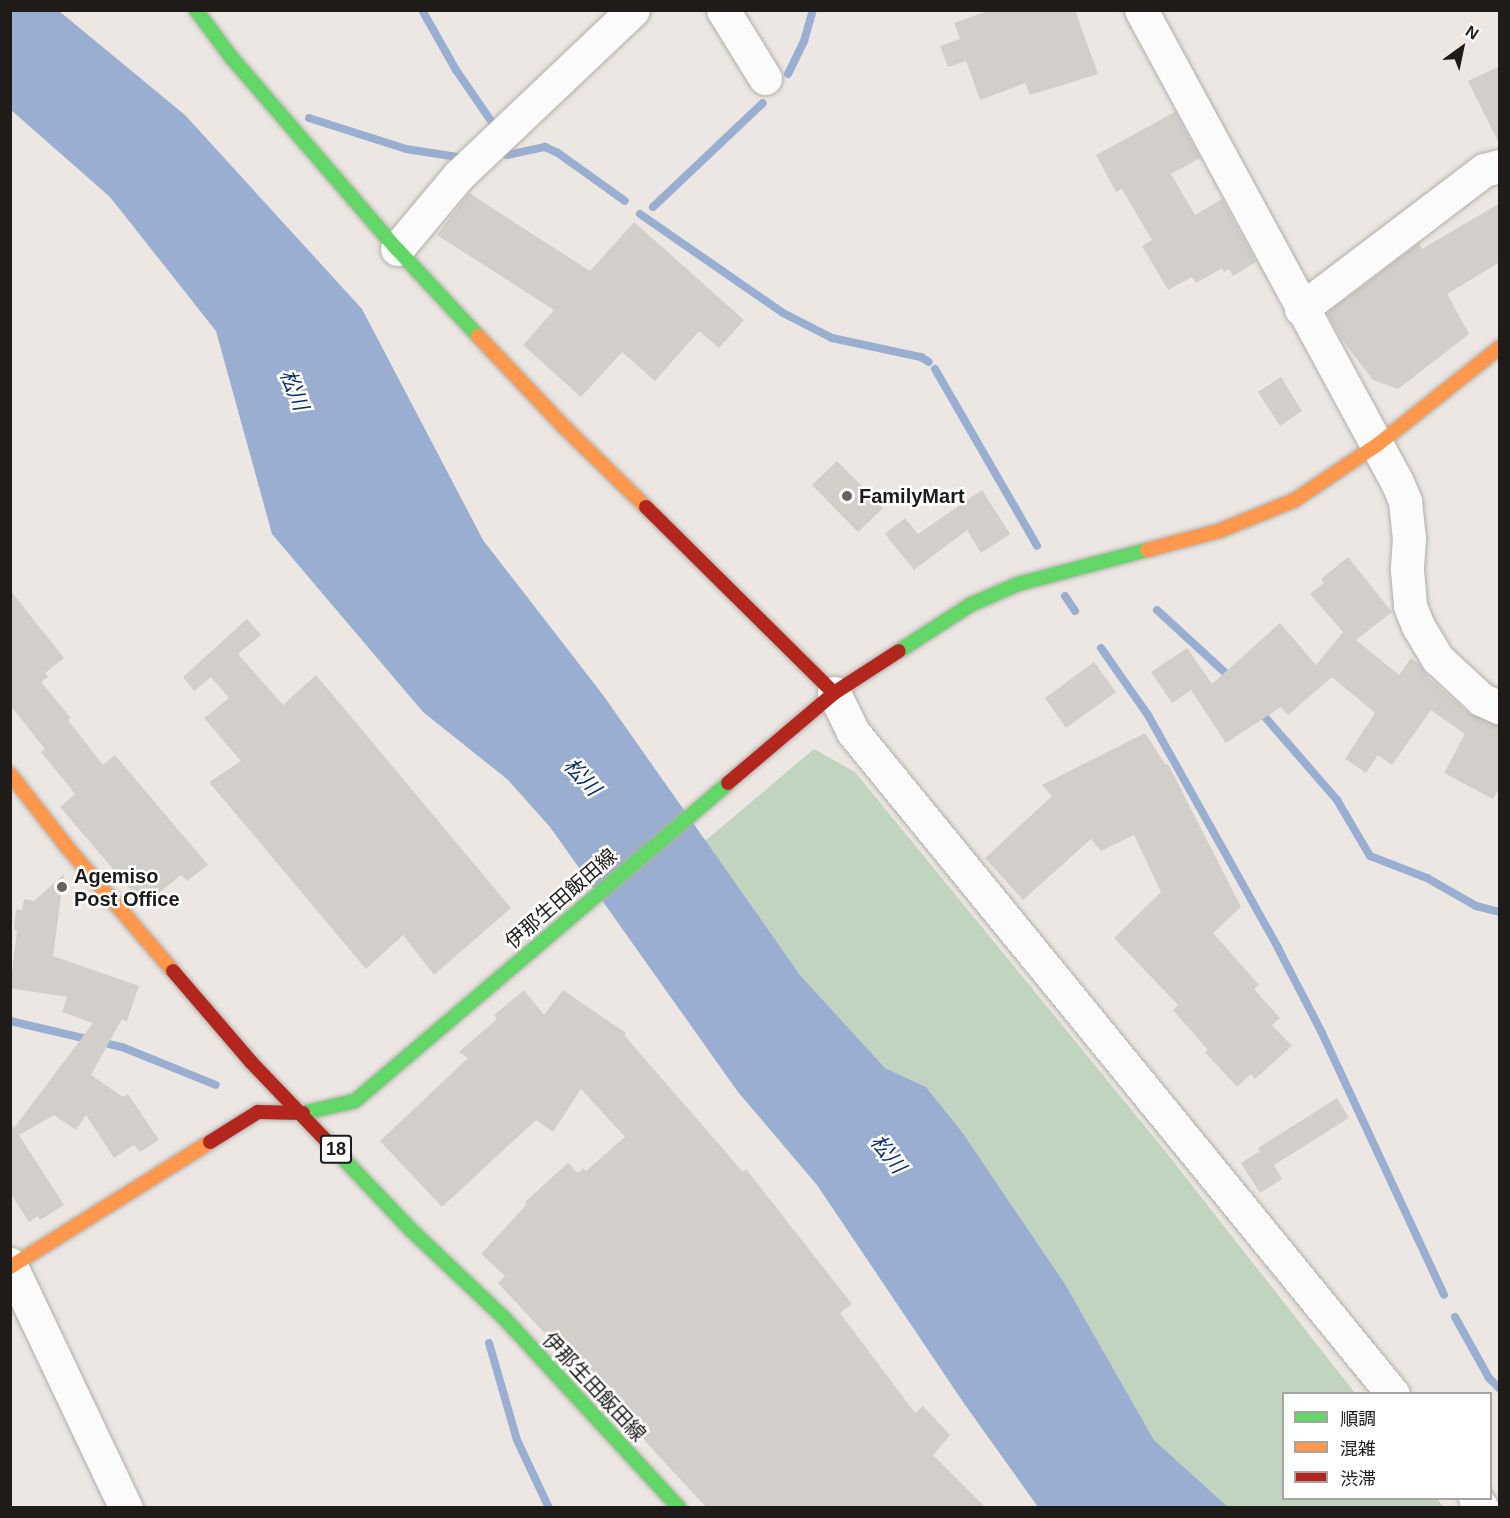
<!DOCTYPE html>
<html>
<head>
<meta charset="utf-8">
<style>
  body { margin:0 }
  #map { position:relative; width:1510px; height:1518px; overflow:hidden; background:#ece7e2; font-family:Arial,"Noto Sans JP",sans-serif }
  div>[style] { position:absolute }
  .green>* { inset:0; background:#c0d4bf }
  .water>* { inset:0; background:#99aed0 }
  .stream>* { height:8px; margin:-4px; padding:0 4px; transform-origin:4px; border-radius:4px; background:#99aed0 }
  .building>* { inset:0; background:#d2ceca }
  .roads { filter:drop-shadow(0 0 2px #b1aeaa) drop-shadow(0 0 2px #b1aeaa) }
  .street>* { height:33px; margin:-16.5px; padding:0 16.5px; transform-origin:16.5px; border-radius:16.5px; background:#fcfbfb }
  .fast>* { height:14px; margin:-7px; padding:0 7px; transform-origin:7px; border-radius:7px; background:#63d668 }
  .slow>* { height:14px; margin:-7px; padding:0 7px; transform-origin:7px; border-radius:7px; background:#ff974d }
  .jam>* { height:14px; margin:-7px; padding:0 7px; transform-origin:7px; border-radius:7px; background:#b3261e }
  .dots>* { width:16px; height:16px; translate:-50% -50%; box-sizing:border-box; border:3px solid #fff; border-radius:50% }
  span { translate:-50% -50%; white-space:nowrap; text-align:center; line-height:1.15; -webkit-text-stroke:5px #fff; paint-order:stroke }
  .shield-label span { padding:2px 4px; background:#fff; border:2px solid; border-radius:4px; -webkit-text-stroke-width:0 }
  .shield-label { font-size:18px; color:#1e1b18; font-weight:700 }
  .poi-label { font-size:20px; color:#1e1b18; font-weight:700 }
  .left { translate:0 -50%; text-align:left }
  .street-label { font-size:20px; color:#1e1b18 }
  .water-label { font-size:21px; color:#0a2f6c; font-style:italic }
  .frame { position:absolute; inset:0; border:12px solid #1e1b18; pointer-events:none }
  .legend { position:absolute; left:1282px; top:1392px; width:210px; height:108px; box-sizing:border-box; background:#fff; border:2px solid #a5a4a3; margin:0; padding:8px 10px; list-style:none; font-size:18px; color:#1e1b18 }
  .legend li { display:flex; align-items:center; gap:12px; height:30px }
  .legend b { width:30px; border:2px solid #a5a4a3 }
  .north { position:absolute; left:1432px; top:18px; width:60px; height:60px; -webkit-text-stroke:4px #fff; paint-order:stroke; rotate:33deg; font-size:16px; font-weight:700; line-height:24px; text-align:center; color:#1e1b18 }
  .north::after { content:''; display:block; margin:auto; width:21px; height:27px; background:#1e1b18; clip-path:polygon(50% 0,100% 100%,50% 72%,0 100%) }
</style>
</head>
<body>
<div id="map">
  <div class="green">
    <i style="clip-path:polygon(814px 749px,855px 772px,1161px 1146px,1355px 1393px,1284px 1394px,1284px 1498px,1437px 1499px,1444px 1507px,1228px 1507px,1154px 1440px,1065px 1284px,962px 1132px,926px 1087px,885px 1068px,800px 975px,705px 841px)"></i>
  </div>
  <div class="water">
    <i style="clip-path:polygon(11px 11px,59px 11px,185px 115px,362px 309px,483px 540px,603px 695px,800px 975px,885px 1068px,926px 1087px,962px 1132px,1065px 1284px,1154px 1440px,1228px 1507px,1038px 1507px,963px 1402px,817px 1185px,738px 1092px,550px 827px,507px 779px,423px 712px,272px 534px,216px 331px,110px 197px,11px 110px)"></i>
  </div>
  <div class="stream">
    <i style="left:422px;top:10px;width:69px;rotate:60.5deg"></i>
    <i style="left:456px;top:70px;width:67px;rotate:55.4deg"></i>
    <i style="left:788px;top:74px;width:37px;rotate:-64deg"></i>
    <i style="left:804px;top:41px;width:32px;rotate:-74deg"></i>
    <i style="left:309px;top:118px;width:102px;rotate:17.7deg"></i>
    <i style="left:406px;top:149px;width:52px;rotate:8.9deg"></i>
    <i style="left:507px;top:155px;width:39px;rotate:-12deg"></i>
    <i style="left:545px;top:147px;width:14px;rotate:25deg"></i>
    <i style="left:558px;top:153px;width:82px;rotate:35.6deg"></i>
    <i style="left:653px;top:207px;width:151px;rotate:-43.4deg"></i>
    <i style="left:640px;top:214px;width:174px;rotate:34.7deg"></i>
    <i style="left:783px;top:313px;width:55px;rotate:27deg"></i>
    <i style="left:832px;top:338px;width:91px;rotate:12.1deg"></i>
    <i style="left:921px;top:357px;width:9px;rotate:32deg"></i>
    <i style="left:935px;top:369px;width:204px;rotate:60deg"></i>
    <i style="left:1065px;top:596px;width:18px;rotate:56deg"></i>
    <i style="left:1157px;top:610px;width:102px;rotate:42.6deg"></i>
    <i style="left:1101px;top:648px;width:82px;rotate:55deg"></i>
    <i style="left:1148px;top:715px;width:267px;rotate:60.8deg"></i>
    <i style="left:1278px;top:948px;width:93px;rotate:62.6deg"></i>
    <i style="left:1321px;top:1031px;width:291px;rotate:65deg"></i>
    <i style="left:1258px;top:709px;width:121px;rotate:49deg"></i>
    <i style="left:1337px;top:800px;width:65px;rotate:59.5deg"></i>
    <i style="left:1370px;top:856px;width:61px;rotate:21.1deg"></i>
    <i style="left:1427px;top:878px;width:56px;rotate:29.7deg"></i>
    <i style="left:1476px;top:906px;width:25px;rotate:14deg"></i>
    <i style="left:10px;top:1021px;width:115px;rotate:13.1deg"></i>
    <i style="left:122px;top:1047px;width:101px;rotate:22deg"></i>
    <i style="left:1455px;top:1317px;width:70px;rotate:60.9deg"></i>
    <i style="left:1489px;top:1378px;width:16px;rotate:45deg"></i>
    <i style="left:489px;top:1343px;width:101px;rotate:73.9deg"></i>
    <i style="left:517px;top:1440px;width:75px;rotate:64.8deg"></i>
  </div>
  <div class="building">
    <i style="clip-path:polygon(990px 10px,1075px 10px,1098px 74px,1030px 95px,1025px 83px,980px 100px,966px 61px,948px 67px,940px 46px,960px 39px,954px 23px)"></i>
    <i style="clip-path:polygon(1500px 66px,1500px 145px,1468px 81px)"></i>
    <i style="clip-path:polygon(1175px 112px,1200px 158px,1171px 174px,1195px 215px,1222px 199px,1256px 262px,1233px 276px,1229px 269px,1224px 272px,1222px 268px,1196px 283px,1192px 277px,1168px 290px,1142px 246px,1152px 240px,1122px 189px,1116px 192px,1096px 155px)"></i>
    <i style="clip-path:polygon(469px 193px,590px 271px,634px 222px,744px 320px,719px 348px,699px 331px,655px 381px,622px 352px,581px 397px,523px 345px,554px 310px,437px 235px)"></i>
    <i style="clip-path:polygon(1500px 203px,1500px 262px,1447px 294px,1469px 334px,1398px 389px,1373px 380px,1340px 337px,1327px 313px,1419px 243px,1422px 249px)"></i>
    <i style="clip-path:polygon(1281px 377px,1302px 411px,1280px 426px,1258px 392px)"></i>
    <i style="clip-path:polygon(837px 461px,883px 508px,858px 532px,812px 485px)"></i>
    <i style="clip-path:polygon(982px 490px,1010px 534px,981px 553px,967px 530px,914px 570px,885px 534px,905px 518px,918px 534px)"></i>
    <i style="clip-path:polygon(1348px 557px,1392px 612px,1356px 640px,1399px 675px,1411px 658px,1419px 664px,1429px 678px,1468px 713px,1500px 726px,1500px 787px,1493px 799px,1444px 773px,1465px 734px,1431px 710px,1392px 765px,1378px 755px,1366px 773px,1345px 759px,1375px 713px,1332px 677px,1288px 715px,1281px 707px,1226px 743px,1191px 690px,1172px 703px,1151px 672px,1187px 648px,1212px 684px,1280px 623px,1316px 665px,1343px 632px,1310px 594px,1324px 583px,1321px 579px)"></i>
    <i style="clip-path:polygon(10px 590px,64px 658px,45px 673px,48px 677px,41px 682px,71px 718px,68px 720px,103px 765px,115px 755px,208px 865px,187px 881px,181px 875px,144px 905px,60px 807px,75px 794px,41px 752px,45px 749px,10px 705px)"></i>
    <i style="clip-path:polygon(247px 619px,261px 635px,238px 654px,283px 705px,316px 675px,511px 908px,434px 975px,403px 935px,366px 969px,209px 782px,241px 761px,204px 718px,229px 698px,211px 677px,194px 691px,183px 677px)"></i>
    <i style="clip-path:polygon(1094px 662px,1116px 692px,1066px 728px,1045px 698px)"></i>
    <i style="clip-path:polygon(1145px 733px,1166px 765px,1168px 764px,1241px 907px,1213px 933px,1259px 985px,1254px 989px,1280px 1018px,1272px 1025px,1292px 1046px,1255px 1079px,1251px 1074px,1237px 1087px,1205px 1052px,1208px 1050px,1173px 1010px,1178px 1005px,1114px 938px,1161px 892px,1134px 835px,1101px 851px,1091px 839px,1023px 900px,985px 858px,1052px 796px,1042px 785px)"></i>
    <i style="clip-path:polygon(64px 874px,53px 956px,139px 986px,127px 1021px,122px 1019px,91px 1075px,123px 1097px,128px 1094px,159px 1140px,140px 1152px,134px 1145px,114px 1158px,86px 1115px,76px 1130px,54px 1115px,19px 1135px,64px 1205px,40px 1220px,38px 1216px,29px 1222px,10px 1193px,10px 1122px,14px 1128px,93px 1023px,62px 1012px,67px 997px,10px 988px,17px 931px,14px 929px,16px 909px,22px 910px,24px 899px,34px 901px)"></i>
    <i style="clip-path:polygon(524px 990px,544px 1015px,563px 990px,626px 1033px,624px 1035px,743px 1172px,746px 1169px,852px 1304px,840px 1313px,915px 1413px,923px 1406px,950px 1435px,933px 1455px,986px 1508px,707px 1508px,498px 1283px,505px 1276px,481px 1254px,527px 1204px,525px 1202px,568px 1163px,578px 1173px,583px 1168px,586px 1171px,625px 1137px,581px 1089px,553px 1132px,536px 1120px,442px 1207px,380px 1141px,468px 1058px,459px 1052px,497px 1019px,494px 1015px)"></i>
    <i style="clip-path:polygon(1337px 1098px,1349px 1118px,1274px 1165px,1282px 1179px,1260px 1193px,1241px 1163px,1260px 1151px,1258px 1148px)"></i>
  </div>
  <div class="roads">
    <div class="street">
      <i style="left:723px;top:10px;width:80px;rotate:58.3deg"></i>
      <i style="left:1141px;top:10px;width:537px;rotate:61.53deg"></i>
      <i style="left:1397px;top:482px;width:21px;rotate:67deg"></i>
      <i style="left:1405px;top:501px;width:37px;rotate:84deg"></i>
      <i style="left:1409px;top:538px;width:32px;rotate:94deg"></i>
      <i style="left:1407px;top:570px;width:36px;rotate:85deg"></i>
      <i style="left:1410px;top:606px;width:22px;rotate:68deg"></i>
      <i style="left:1418px;top:626px;width:39px;rotate:59deg"></i>
      <i style="left:1438px;top:659px;width:59px;rotate:42.9deg"></i>
      <i style="left:1481px;top:699px;width:21px;rotate:25deg"></i>
      <i style="left:397px;top:249px;width:95px;rotate:-50.1deg"></i>
      <i style="left:458px;top:176px;width:241px;rotate:-43.5deg"></i>
      <i style="left:1301px;top:309px;width:230px;rotate:-37.2deg"></i>
      <i style="left:1484px;top:170px;width:16px;rotate:-14deg"></i>
      <i style="left:834px;top:693px;width:43px;rotate:64deg"></i>
      <i style="left:853px;top:732px;width:854px;rotate:50.8deg"></i>
      <i style="left:10px;top:1264px;width:270px;rotate:64.6deg"></i>
      <i style="left:1475px;top:1498px;width:12px;rotate:55deg"></i>
    </div>
    <div class="fast">
      <i style="left:196px;top:10px;width:59px;rotate:53.3deg"></i>
      <i style="left:231px;top:57px;width:254px;rotate:49.2deg"></i>
      <i style="left:397px;top:249px;width:119px;rotate:47deg"></i>
      <i style="left:899px;top:651px;width:85px;rotate:-32.9deg"></i>
      <i style="left:970px;top:605px;width:52px;rotate:-23.6deg"></i>
      <i style="left:1018px;top:584px;width:133px;rotate:-14.8deg"></i>
      <i style="left:303px;top:1113px;width:53px;rotate:-13deg"></i>
      <i style="left:355px;top:1101px;width:490px;rotate:-40.4deg"></i>
      <i style="left:338px;top:1153px;width:106px;rotate:46.5deg"></i>
      <i style="left:411px;top:1230px;width:127px;rotate:43.4deg"></i>
      <i style="left:503px;top:1317px;width:260px;rotate:47.3deg"></i>
    </div>
    <div class="slow">
      <i style="left:478px;top:336px;width:125px;rotate:46.6deg"></i>
      <i style="left:564px;top:427px;width:115px;rotate:44.3deg"></i>
      <i style="left:1147px;top:550px;width:74px;rotate:-14.8deg"></i>
      <i style="left:1219px;top:531px;width:82px;rotate:-22.2deg"></i>
      <i style="left:1295px;top:500px;width:99px;rotate:-33.9deg"></i>
      <i style="left:1377px;top:445px;width:157px;rotate:-38.5deg"></i>
      <i style="left:10px;top:774px;width:93px;rotate:52deg"></i>
      <i style="left:67px;top:847px;width:163px;rotate:49.5deg"></i>
      <i style="left:10px;top:1267px;width:236px;rotate:-32deg"></i>
    </div>
    <div class="jam">
      <i style="left:646px;top:507px;width:264px;rotate:44.7deg"></i>
      <i style="left:834px;top:693px;width:77px;rotate:-32.9deg"></i>
      <i style="left:728px;top:783px;width:139px;rotate:-40.3deg"></i>
      <i style="left:173px;top:971px;width:120px;rotate:49.4deg"></i>
      <i style="left:251px;top:1062px;width:126px;rotate:46.3deg"></i>
      <i style="left:210px;top:1142px;width:57px;rotate:-32deg"></i>
      <i style="left:258px;top:1112px;width:45px;rotate:1.3deg"></i>
    </div>
  </div>
  <div class="dots">
    <i style="left:847px;top:496px;background:#66625f"></i>
    <i style="left:62px;top:887px;background:#66625f"></i>
  </div>
  <div class="shield-label">
    <span style="left:336px;top:1149px">18</span>
  </div>
  <div class="poi-label">
    <span class="left" style="left:859px;top:496px">FamilyMart</span>
    <span class="left" style="left:74px;top:888px">Agemiso<br>Post Office</span>
  </div>
  <div class="street-label">
    <span style="left:561px;top:899px;rotate:-41deg">伊那生田飯田線</span>
    <span style="left:594px;top:1387px;rotate:47deg">伊那生田飯田線</span>
  </div>
  <div class="water-label">
    <span style="left:294px;top:390px;rotate:68deg">松川</span>
    <span style="left:582px;top:777px;rotate:47deg">松川</span>
    <span style="left:888px;top:1154px;rotate:52deg">松川</span>
  </div>
  <div class="frame"></div>
  <ul class="legend">
  <li><b style="height:8px;background:#63d668"></b>順調</li>
  <li><b style="height:8px;background:#ff974d"></b>混雑</li>
  <li><b style="height:8px;background:#b3261e"></b>渋滞</li>
  </ul>
  <div class="north">N</div>
</div>
</body>
</html>
